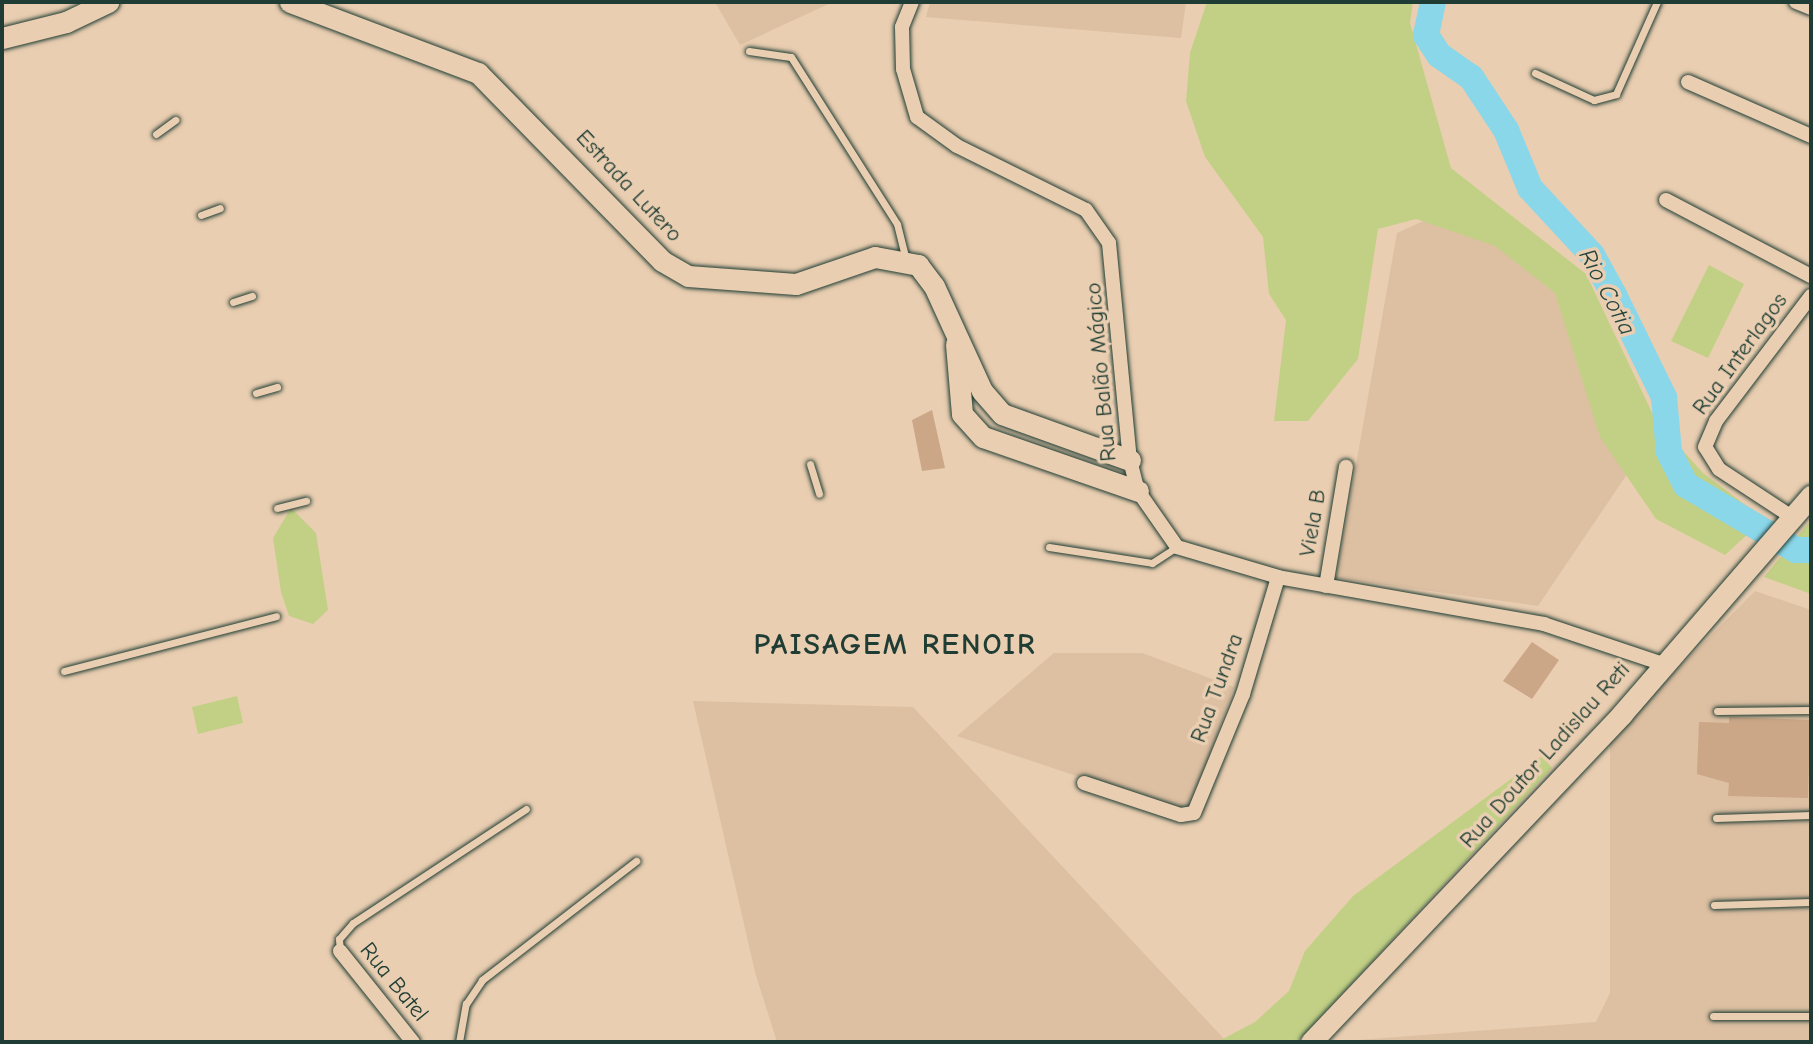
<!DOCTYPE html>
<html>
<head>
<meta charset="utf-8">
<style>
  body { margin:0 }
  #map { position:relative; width:1813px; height:1044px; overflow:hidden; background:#eaceb1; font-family:"Comic Neue",sans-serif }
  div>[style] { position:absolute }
  .built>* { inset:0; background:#ddbfa2 }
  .green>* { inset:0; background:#c2d085 }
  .river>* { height:26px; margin:-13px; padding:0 13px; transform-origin:13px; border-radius:13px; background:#8ad7ea }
  .building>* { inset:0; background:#cba687 }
  .roads { filter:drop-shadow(0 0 2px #1f3d34) drop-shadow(0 0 2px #1f3d34) }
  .lane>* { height:7px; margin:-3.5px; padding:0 3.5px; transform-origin:3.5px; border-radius:3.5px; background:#eaceb1 }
  .street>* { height:14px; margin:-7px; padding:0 7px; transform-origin:7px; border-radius:7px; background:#eaceb1 }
  .secondary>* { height:21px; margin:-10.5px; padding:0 10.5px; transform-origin:10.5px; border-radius:10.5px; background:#eaceb1 }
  span { translate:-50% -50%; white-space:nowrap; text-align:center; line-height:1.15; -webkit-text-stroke:7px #eaceb1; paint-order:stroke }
  .street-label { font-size:23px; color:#1f3d34 }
  .water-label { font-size:24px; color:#24453d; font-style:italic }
  .district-label { font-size:30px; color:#1f3d34; font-weight:700; letter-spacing:2px }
  .frame { position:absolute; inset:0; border:4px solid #1f3d34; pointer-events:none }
</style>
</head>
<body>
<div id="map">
  <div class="built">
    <i style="clip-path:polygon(715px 2px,833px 2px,740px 45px)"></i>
    <i style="clip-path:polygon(930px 2px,1186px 2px,1181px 38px,926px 17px)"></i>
    <i style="clip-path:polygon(1450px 209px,1560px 279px,1644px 449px,1538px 606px,1336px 578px,1397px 233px)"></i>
    <i style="clip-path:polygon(1755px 591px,1811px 610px,1811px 1042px,1331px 1042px,1596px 1022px,1610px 993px,1610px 737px)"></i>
    <i style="clip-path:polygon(1054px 653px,1142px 653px,1234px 687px,1194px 799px,1181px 811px,957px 736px)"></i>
    <i style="clip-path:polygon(693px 701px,913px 707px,1227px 1042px,777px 1042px,755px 972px)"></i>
  </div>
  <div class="green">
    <i style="clip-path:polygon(1207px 2px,1413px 2px,1410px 23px,1451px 168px,1586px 274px,1656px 421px,1703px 473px,1764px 519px,1725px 555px,1656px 519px,1600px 437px,1555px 293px,1495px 246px,1416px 219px,1378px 229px,1358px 359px,1308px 421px,1274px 421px,1286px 320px,1269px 294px,1263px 237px,1205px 157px,1186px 101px,1190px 53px)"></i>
    <i style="clip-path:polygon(1709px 265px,1744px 284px,1708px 358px,1671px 341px)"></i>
    <i style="clip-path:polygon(291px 508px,316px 533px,328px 610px,313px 624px,289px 616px,281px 592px,273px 538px)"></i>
    <i style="clip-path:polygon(1811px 520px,1811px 594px,1764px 577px)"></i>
    <i style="clip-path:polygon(237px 696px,243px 723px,198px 734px,192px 707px)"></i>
    <i style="clip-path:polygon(1542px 756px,1552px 768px,1297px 1042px,1217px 1042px,1255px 1022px,1289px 991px,1305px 951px,1353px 896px)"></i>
  </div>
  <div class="river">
    <i style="left:1433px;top:2px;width:34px;rotate:102deg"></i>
    <i style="left:1426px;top:35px;width:24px;rotate:57deg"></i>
    <i style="left:1439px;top:55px;width:39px;rotate:35deg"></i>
    <i style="left:1471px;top:77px;width:64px;rotate:56.6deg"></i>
    <i style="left:1506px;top:130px;width:63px;rotate:67.5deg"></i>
    <i style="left:1530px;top:188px;width:91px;rotate:47.2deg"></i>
    <i style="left:1592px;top:255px;width:46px;rotate:61.2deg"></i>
    <i style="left:1614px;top:295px;width:114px;rotate:63.9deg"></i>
    <i style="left:1664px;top:397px;width:55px;rotate:84.8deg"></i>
    <i style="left:1669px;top:452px;width:37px;rotate:63deg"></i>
    <i style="left:1686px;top:485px;width:128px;rotate:30.6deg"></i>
    <i style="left:1796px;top:550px;width:15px"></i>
  </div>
  <div class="building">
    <i style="clip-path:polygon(932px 410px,945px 468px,922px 471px,912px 420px)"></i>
    <i style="clip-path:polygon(1532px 642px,1559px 660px,1532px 699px,1503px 681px)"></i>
    <i style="clip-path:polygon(1729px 717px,1810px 720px,1808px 798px,1728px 796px,1729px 783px,1697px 774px,1699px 722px,1729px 723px)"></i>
  </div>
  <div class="roads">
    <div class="lane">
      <i style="left:749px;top:51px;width:42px;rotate:8.1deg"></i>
      <i style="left:791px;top:57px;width:198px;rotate:57.6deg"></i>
      <i style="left:897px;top:224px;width:36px;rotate:76deg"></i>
      <i style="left:1535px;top:73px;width:65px;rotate:24.6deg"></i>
      <i style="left:1594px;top:100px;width:23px;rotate:-15deg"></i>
      <i style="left:1616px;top:94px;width:101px;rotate:-66deg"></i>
      <i style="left:156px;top:134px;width:24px;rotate:-36deg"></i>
      <i style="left:201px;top:215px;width:20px;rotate:-20deg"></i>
      <i style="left:233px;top:302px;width:20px;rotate:-18deg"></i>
      <i style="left:256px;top:393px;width:22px;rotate:-16deg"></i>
      <i style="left:810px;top:464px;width:31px;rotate:73deg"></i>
      <i style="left:277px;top:508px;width:30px;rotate:-14deg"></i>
      <i style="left:1049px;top:547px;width:104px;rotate:8.8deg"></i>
      <i style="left:1152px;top:563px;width:30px;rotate:-33deg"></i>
      <i style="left:64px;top:671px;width:219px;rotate:-14.5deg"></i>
      <i style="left:1717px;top:711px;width:94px;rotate:-0.6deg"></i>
      <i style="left:1716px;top:818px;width:95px;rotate:-1.8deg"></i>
      <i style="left:1714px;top:905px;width:97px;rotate:-1.8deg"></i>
      <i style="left:340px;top:951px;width:12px;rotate:-95deg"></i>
      <i style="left:339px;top:939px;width:21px;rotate:-49deg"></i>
      <i style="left:353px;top:923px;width:207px;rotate:-33.4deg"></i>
      <i style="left:1713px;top:1016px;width:98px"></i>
      <i style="left:459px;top:1042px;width:39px;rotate:-80deg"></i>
      <i style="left:466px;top:1004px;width:29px;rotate:-56deg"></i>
      <i style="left:482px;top:980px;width:195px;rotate:-37.7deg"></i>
    </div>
    <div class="street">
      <i style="left:912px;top:2px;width:27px;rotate:112deg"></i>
      <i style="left:902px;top:27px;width:42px;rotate:88.6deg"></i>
      <i style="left:903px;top:69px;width:50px;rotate:73.7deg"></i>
      <i style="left:917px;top:117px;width:49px;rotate:35.9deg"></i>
      <i style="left:957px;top:146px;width:144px;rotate:26.4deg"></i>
      <i style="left:1086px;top:210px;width:40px;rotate:55.1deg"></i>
      <i style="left:1109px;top:243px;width:218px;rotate:84.5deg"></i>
      <i style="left:1130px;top:460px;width:32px;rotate:76deg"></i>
      <i style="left:1138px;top:491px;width:68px;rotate:55.1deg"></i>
      <i style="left:1177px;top:547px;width:105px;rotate:16.5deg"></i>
      <i style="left:1278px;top:577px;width:270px;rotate:10deg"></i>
      <i style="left:1544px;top:624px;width:126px;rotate:18.6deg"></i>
      <i style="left:1796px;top:2px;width:16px;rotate:22deg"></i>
      <i style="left:1688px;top:82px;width:134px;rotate:23.7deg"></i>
      <i style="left:1666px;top:200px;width:164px;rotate:27.7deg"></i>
      <i style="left:1795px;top:519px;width:91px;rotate:-146.7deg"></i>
      <i style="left:1719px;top:469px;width:26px;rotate:-122deg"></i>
      <i style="left:1705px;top:447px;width:28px;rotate:-67deg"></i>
      <i style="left:1716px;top:421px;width:157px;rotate:-52.8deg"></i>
      <i style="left:1326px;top:586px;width:121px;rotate:-80.5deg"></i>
      <i style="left:1084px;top:783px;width:102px;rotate:18.3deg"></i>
      <i style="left:1181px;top:815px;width:13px;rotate:-9deg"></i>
      <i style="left:1194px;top:813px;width:129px;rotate:-67.6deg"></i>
      <i style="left:1243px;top:694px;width:122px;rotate:-73.3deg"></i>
      <i style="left:340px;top:951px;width:117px;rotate:51.3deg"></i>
    </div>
    <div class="secondary">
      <i style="left:290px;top:2px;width:201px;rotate:20.7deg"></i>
      <i style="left:478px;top:73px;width:263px;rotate:45.6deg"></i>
      <i style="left:662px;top:261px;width:30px;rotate:30deg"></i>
      <i style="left:688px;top:276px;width:108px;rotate:4.2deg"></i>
      <i style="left:796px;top:284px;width:83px;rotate:-18.9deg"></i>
      <i style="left:875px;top:257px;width:44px;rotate:10.5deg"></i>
      <i style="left:918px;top:265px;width:26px;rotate:53deg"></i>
      <i style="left:934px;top:286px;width:115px;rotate:65.4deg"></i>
      <i style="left:982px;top:391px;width:30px;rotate:49deg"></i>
      <i style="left:1002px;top:414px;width:136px;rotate:19.8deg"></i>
      <i style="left:2px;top:38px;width:66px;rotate:-14deg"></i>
      <i style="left:66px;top:22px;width:47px;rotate:-25.5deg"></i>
      <i style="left:956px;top:344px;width:70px;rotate:85.1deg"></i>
      <i style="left:962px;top:414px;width:31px;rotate:48deg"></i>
      <i style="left:983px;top:437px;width:164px;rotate:19.2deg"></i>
      <i style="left:1311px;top:1042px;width:452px;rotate:-46.5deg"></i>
      <i style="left:1622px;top:714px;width:289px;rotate:-49.1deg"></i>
    </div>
  </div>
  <div class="street-label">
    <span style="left:629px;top:186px;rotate:47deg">Estrada Lutero</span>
    <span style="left:1740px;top:354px;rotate:-54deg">Rua Interlagos</span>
    <span style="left:1101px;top:372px;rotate:-95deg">Rua Balão Mágico</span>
    <span style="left:1313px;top:523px;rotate:-80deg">Viela B</span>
    <span style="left:1217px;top:688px;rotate:-70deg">Rua Tundra</span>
    <span style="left:1545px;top:755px;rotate:-48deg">Rua Doutor Ladislau Reti</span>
    <span style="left:394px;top:982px;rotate:51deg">Rua Batel</span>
  </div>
  <div class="water-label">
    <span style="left:1607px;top:292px;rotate:62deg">Rio Cotia</span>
  </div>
  <div class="district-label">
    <span style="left:895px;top:645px">PAISAGEM RENOIR</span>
  </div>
  <div class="frame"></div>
</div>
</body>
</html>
